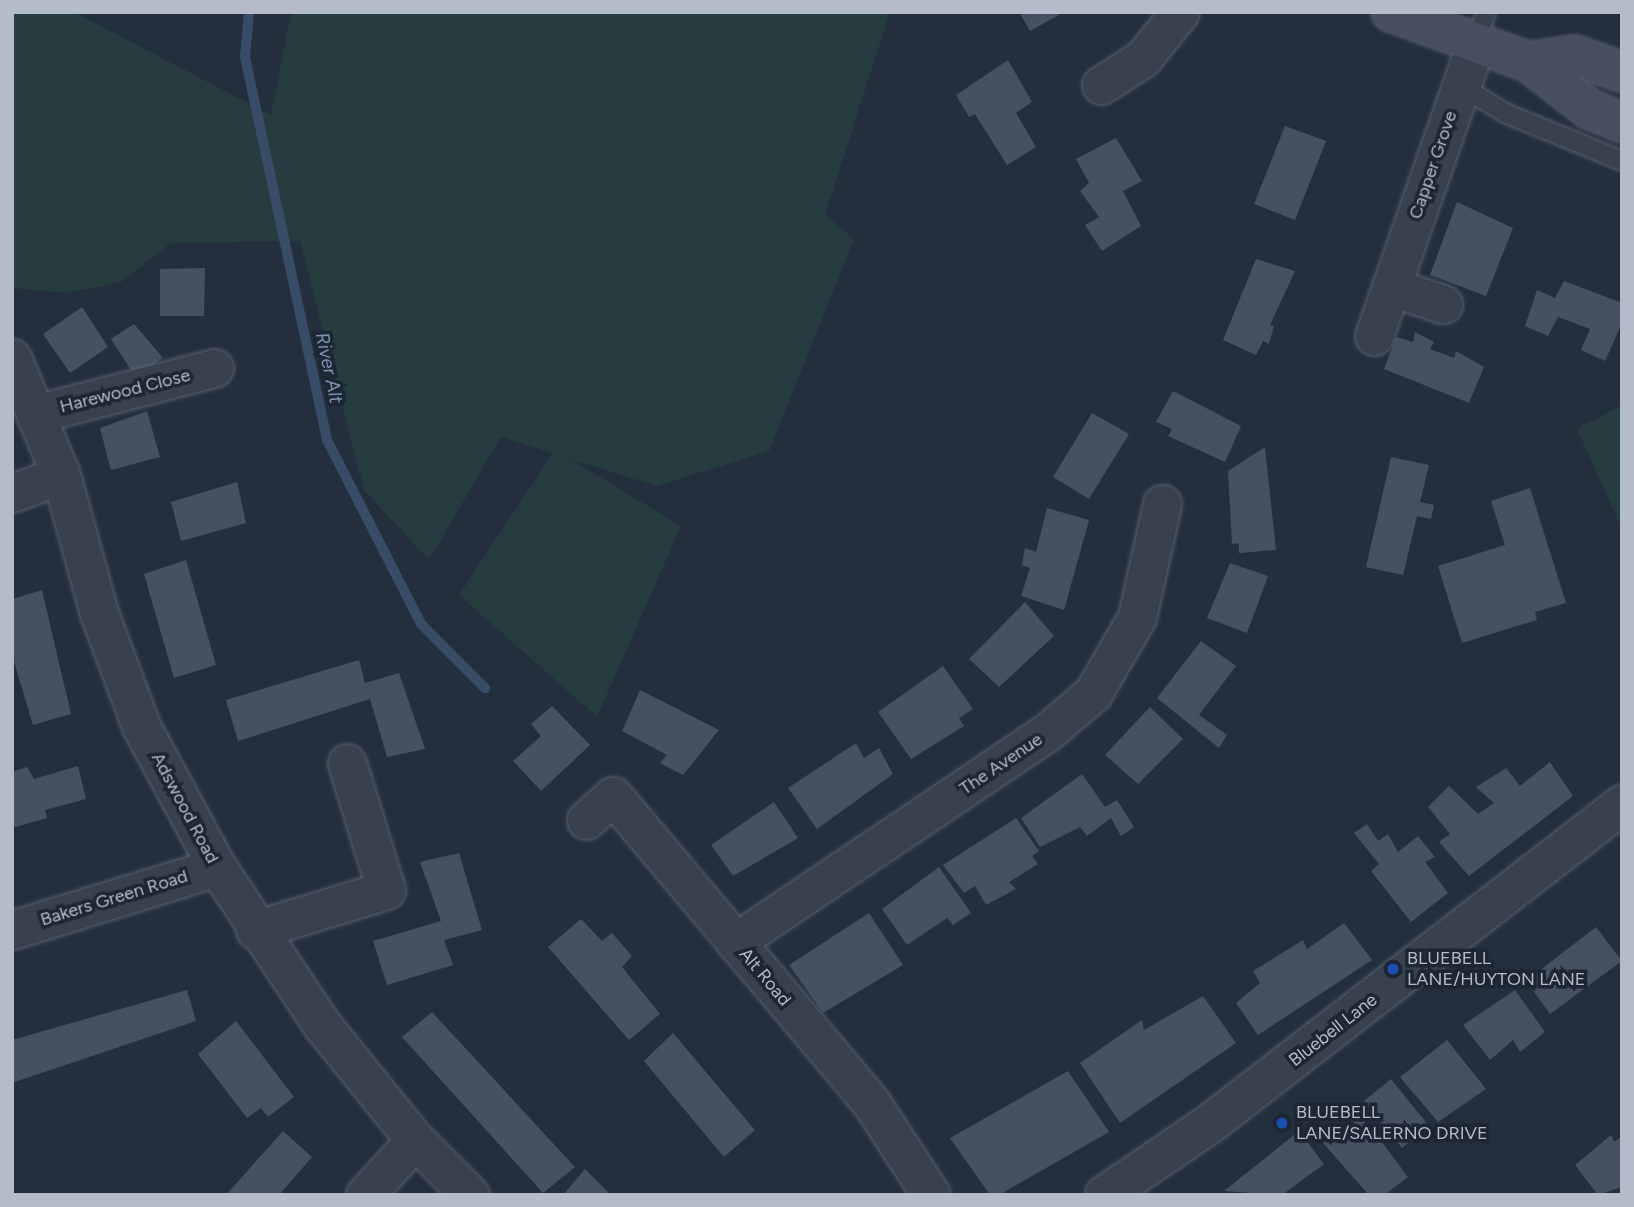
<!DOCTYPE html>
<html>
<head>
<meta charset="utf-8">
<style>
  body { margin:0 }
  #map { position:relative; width:1634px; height:1207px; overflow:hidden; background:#242f3e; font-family:Figtree,sans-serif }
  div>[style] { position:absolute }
  .green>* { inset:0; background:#263c3f }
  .stream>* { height:10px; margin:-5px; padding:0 5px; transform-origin:5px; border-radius:5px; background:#394c67 }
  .building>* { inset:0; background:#455162 }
  .roads { filter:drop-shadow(0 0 2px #565f6c) drop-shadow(0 0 2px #565f6c) }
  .service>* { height:18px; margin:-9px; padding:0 9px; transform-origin:9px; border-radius:9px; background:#38414e }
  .minor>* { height:37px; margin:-18.5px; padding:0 18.5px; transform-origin:18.5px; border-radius:18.5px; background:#38414e }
  .tertiary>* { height:38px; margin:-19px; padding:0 19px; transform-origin:19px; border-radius:19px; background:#38414e }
  .secondary>* { height:38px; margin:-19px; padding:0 19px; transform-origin:19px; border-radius:19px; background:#465061 }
  .dots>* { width:19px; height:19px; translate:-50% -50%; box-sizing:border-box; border:4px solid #1d2633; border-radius:50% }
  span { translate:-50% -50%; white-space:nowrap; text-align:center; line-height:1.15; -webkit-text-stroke:7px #1d2633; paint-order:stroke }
  .street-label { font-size:18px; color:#b4bcc9 }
  .poi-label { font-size:18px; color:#b4bcc9 }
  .left { translate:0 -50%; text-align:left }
  .water-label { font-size:19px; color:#7c92b1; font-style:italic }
  .frame { position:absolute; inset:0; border:14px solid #b4bcc9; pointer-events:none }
</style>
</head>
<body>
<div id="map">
  <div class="green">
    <i style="clip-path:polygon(12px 12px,74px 12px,271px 115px,291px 12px,890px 12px,825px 215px,854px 239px,769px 451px,657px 486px,570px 459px,681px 526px,597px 717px,459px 595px,553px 453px,501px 437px,429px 560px,364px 490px,300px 241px,171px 243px,121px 282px,68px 293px,12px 288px)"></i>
    <i style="clip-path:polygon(1622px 405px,1622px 529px,1577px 429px)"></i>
  </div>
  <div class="stream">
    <i style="left:249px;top:12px;width:45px;rotate:95.1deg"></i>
    <i style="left:245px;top:57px;width:392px;rotate:77.9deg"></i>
    <i style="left:327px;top:440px;width:207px;rotate:62.9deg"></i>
    <i style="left:421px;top:624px;width:91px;rotate:45deg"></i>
  </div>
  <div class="building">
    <i style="clip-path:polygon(1019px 12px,1064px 12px,1030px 31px)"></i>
    <i style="clip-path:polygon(1008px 60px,1032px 102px,1016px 113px,1036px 147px,1007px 165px,975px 114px,969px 117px,956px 95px)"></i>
    <i style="clip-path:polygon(1285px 126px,1326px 141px,1295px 220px,1254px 204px)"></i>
    <i style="clip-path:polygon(1116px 138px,1142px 181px,1123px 191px,1141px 226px,1102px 251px,1085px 225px,1099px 217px,1080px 191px,1089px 183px,1076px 159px)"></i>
    <i style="clip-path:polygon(1457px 202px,1513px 228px,1486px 296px,1430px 275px)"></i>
    <i style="clip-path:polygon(1256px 259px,1295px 271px,1270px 325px,1274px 326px,1269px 344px,1263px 341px,1256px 355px,1223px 340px)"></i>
    <i style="clip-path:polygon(205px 268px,204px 316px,160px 316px,160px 269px)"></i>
    <i style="clip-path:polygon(1564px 281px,1622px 303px,1622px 323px,1605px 361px,1581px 350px,1590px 329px,1558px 317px,1548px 336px,1525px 326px,1537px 290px,1555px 298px)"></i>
    <i style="clip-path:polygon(82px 307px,108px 347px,70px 373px,43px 334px)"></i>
    <i style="clip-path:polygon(134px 324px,163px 358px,135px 376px,111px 339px)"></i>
    <i style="clip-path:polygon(1415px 332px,1434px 342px,1430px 349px,1454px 358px,1456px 351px,1484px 367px,1469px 403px,1384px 369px,1396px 337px,1413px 342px)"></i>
    <i style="clip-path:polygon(1173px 391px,1241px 426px,1225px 462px,1168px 436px,1172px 429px,1156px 422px)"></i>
    <i style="clip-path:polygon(147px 411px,160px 457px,111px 470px,100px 428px)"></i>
    <i style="clip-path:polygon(1092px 413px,1129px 434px,1089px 499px,1053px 477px)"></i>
    <i style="clip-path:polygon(1265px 447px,1276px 550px,1239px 553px,1239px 543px,1232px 544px,1228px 471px)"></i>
    <i style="clip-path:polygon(1391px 457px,1429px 465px,1420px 502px,1434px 505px,1431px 519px,1417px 516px,1403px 575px,1366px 567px)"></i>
    <i style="clip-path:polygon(237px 482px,246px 523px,181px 541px,171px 502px)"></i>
    <i style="clip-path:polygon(1530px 488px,1566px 603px,1535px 612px,1537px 620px,1462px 643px,1438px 566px,1505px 545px,1491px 501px)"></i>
    <i style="clip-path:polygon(1047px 508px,1089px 520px,1064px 610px,1021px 596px,1030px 568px,1022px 565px,1025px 548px,1036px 552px)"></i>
    <i style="clip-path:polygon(186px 560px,216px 665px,174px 678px,144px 574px)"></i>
    <i style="clip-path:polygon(1230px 563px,1268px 576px,1247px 633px,1207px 618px)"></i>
    <i style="clip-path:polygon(42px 590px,71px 714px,33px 725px,12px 655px,12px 599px)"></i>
    <i style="clip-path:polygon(1025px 602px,1054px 636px,999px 687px,969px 659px)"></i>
    <i style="clip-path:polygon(1201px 641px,1236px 666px,1199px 715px,1227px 735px,1219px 748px,1157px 698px)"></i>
    <i style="clip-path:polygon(359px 660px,365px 683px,399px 673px,425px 749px,387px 757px,370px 699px,238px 741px,226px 700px)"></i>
    <i style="clip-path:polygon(943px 666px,973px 709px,959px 718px,964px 726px,911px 759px,878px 712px)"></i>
    <i style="clip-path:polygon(640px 690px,719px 730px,683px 775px,660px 763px,667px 755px,622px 731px)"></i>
    <i style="clip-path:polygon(552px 706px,590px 745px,541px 791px,513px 761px,541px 736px,531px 724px)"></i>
    <i style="clip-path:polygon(1150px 707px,1183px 739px,1138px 784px,1105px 755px)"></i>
    <i style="clip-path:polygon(856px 743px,864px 758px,879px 748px,893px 774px,817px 829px,788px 788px)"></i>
    <i style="clip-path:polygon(1550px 762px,1573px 796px,1469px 876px,1439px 842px,1450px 834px,1428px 807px,1449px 786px,1478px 814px,1494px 803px,1476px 787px,1506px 768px,1520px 786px)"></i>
    <i style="clip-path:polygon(78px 766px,86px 799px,45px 810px,47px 818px,12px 828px,14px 771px,27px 767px,34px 779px)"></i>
    <i style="clip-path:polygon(1082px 774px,1105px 807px,1117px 800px,1134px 827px,1121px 836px,1111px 818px,1087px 836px,1080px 827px,1040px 847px,1021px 818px)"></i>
    <i style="clip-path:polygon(774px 802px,798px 838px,733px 876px,711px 845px)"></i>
    <i style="clip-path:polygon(1016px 818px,1039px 851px,1032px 856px,1038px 864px,1009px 882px,1016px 889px,986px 905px,975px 886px,964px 893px,943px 865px)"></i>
    <i style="clip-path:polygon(1367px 824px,1378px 841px,1388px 834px,1398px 852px,1418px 836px,1435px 857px,1425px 862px,1448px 893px,1411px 922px,1371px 871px,1379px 864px,1354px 833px)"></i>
    <i style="clip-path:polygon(459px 853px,482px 930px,444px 940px,453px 965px,387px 985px,373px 941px,441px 921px,420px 862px)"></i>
    <i style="clip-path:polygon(939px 867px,971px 913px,953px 925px,947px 918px,907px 945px,882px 909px)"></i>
    <i style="clip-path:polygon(869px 913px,903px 965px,823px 1013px,789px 965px)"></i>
    <i style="clip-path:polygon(581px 919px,602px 941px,612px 933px,632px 956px,622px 967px,660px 1014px,629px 1040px,548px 947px)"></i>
    <i style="clip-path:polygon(1344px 923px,1372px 960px,1258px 1035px,1236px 1003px,1260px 983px,1253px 971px,1303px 940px,1307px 949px)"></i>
    <i style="clip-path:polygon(1596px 927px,1622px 961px,1550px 1014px,1526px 981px)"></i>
    <i style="clip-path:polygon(187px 990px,196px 1021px,12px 1083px,12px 1040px)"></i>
    <i style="clip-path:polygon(1515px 990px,1545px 1032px,1520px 1052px,1513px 1040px,1490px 1060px,1463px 1025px)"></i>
    <i style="clip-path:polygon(1203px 996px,1236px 1043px,1120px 1123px,1080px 1063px,1142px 1020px,1144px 1030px)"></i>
    <i style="clip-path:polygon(432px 1012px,575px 1167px,543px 1193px,402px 1037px)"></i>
    <i style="clip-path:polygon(236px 1021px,294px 1097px,268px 1117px,261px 1108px,247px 1118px,198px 1054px)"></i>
    <i style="clip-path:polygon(673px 1033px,755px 1130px,724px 1157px,644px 1061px)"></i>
    <i style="clip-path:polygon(1447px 1040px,1486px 1089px,1438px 1122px,1400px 1077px)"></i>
    <i style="clip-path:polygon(1068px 1071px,1109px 1132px,999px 1195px,990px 1195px,950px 1138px)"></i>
    <i style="clip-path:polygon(1391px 1079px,1429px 1126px,1402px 1148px,1364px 1101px)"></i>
    <i style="clip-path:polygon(1361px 1114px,1408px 1177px,1384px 1195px,1369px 1195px,1323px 1143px)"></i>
    <i style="clip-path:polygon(283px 1131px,312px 1157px,279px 1195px,226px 1195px)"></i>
    <i style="clip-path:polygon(1299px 1131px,1324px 1164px,1282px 1195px,1224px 1191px)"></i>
    <i style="clip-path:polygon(1611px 1135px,1614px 1142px,1622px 1136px,1622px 1187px,1598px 1195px,1575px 1165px)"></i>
    <i style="clip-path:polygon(585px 1169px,611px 1195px,563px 1195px)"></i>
  </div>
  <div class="roads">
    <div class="service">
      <i style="left:1476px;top:43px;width:33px;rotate:-72deg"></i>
      <i style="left:1461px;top:86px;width:52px;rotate:31.5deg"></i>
      <i style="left:1505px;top:113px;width:126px;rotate:22.3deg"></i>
    </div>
    <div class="minor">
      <i style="left:1101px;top:85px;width:50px;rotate:-32.7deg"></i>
      <i style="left:1143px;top:58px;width:59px;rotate:-51.2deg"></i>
      <i style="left:1391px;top:287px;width:55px;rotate:18.1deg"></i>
      <i style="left:1374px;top:336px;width:310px;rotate:-70.8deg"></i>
      <i style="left:12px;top:358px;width:127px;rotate:67.3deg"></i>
      <i style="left:61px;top:475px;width:143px;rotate:74.6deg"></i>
      <i style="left:99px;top:613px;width:121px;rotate:69.6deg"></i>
      <i style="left:141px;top:726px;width:160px;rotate:61.7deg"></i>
      <i style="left:217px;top:867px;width:190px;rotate:56.4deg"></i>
      <i style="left:322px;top:1025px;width:148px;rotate:51deg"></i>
      <i style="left:415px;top:1140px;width:78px;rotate:45deg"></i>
      <i style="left:35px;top:414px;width:185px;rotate:-14.4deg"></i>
      <i style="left:12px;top:493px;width:52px;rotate:-20.2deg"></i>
      <i style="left:586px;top:820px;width:36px;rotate:-42deg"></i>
      <i style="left:613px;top:796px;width:402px;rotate:49.9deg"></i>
      <i style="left:872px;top:1104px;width:108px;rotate:57deg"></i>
      <i style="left:12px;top:930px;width:214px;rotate:-17.1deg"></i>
      <i style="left:255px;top:930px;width:137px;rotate:-17deg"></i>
      <i style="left:386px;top:890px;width:133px;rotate:-107.1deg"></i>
      <i style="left:735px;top:942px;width:373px;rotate:-33.9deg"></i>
      <i style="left:1045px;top:734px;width:63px;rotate:-40.5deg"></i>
      <i style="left:1093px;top:693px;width:88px;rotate:-59.9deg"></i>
      <i style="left:1137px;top:617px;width:116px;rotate:-77.5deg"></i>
      <i style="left:365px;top:1195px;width:74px;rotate:-47.7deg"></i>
    </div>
    <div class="tertiary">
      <i style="left:1105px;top:1195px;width:128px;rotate:-34.2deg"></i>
      <i style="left:1211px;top:1123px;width:520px;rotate:-37.73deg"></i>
    </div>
    <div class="secondary">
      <i style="left:1391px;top:12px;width:147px;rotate:19.9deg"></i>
      <i style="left:1529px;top:62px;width:76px;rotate:38.1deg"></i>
      <i style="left:1589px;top:109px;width:35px;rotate:22deg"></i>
      <i style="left:1529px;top:62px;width:46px;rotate:-8.8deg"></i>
      <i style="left:1574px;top:55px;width:51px;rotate:19.5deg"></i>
    </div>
  </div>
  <div class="dots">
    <i style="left:1393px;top:969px;background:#1a4fb4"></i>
    <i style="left:1282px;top:1123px;background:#1a4fb4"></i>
  </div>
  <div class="street-label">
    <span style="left:1433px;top:165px;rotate:-71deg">Capper Grove</span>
    <span style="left:125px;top:391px;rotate:-14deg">Harewood Close</span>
    <span style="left:1001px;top:764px;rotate:-34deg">The Avenue</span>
    <span style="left:185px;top:808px;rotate:62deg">Adswood Road</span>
    <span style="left:114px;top:898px;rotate:-17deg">Bakers Green Road</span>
    <span style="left:765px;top:977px;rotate:50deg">Alt Road</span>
    <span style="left:1333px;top:1030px;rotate:-38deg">Bluebell Lane</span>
  </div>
  <div class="poi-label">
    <span class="left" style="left:1407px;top:969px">BLUEBELL<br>LANE/HUYTON LANE</span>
    <span class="left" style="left:1296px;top:1123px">BLUEBELL<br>LANE/SALERNO DRIVE</span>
  </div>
  <div class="water-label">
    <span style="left:329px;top:368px;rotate:78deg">River Alt</span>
  </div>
  <div class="frame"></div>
</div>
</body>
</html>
